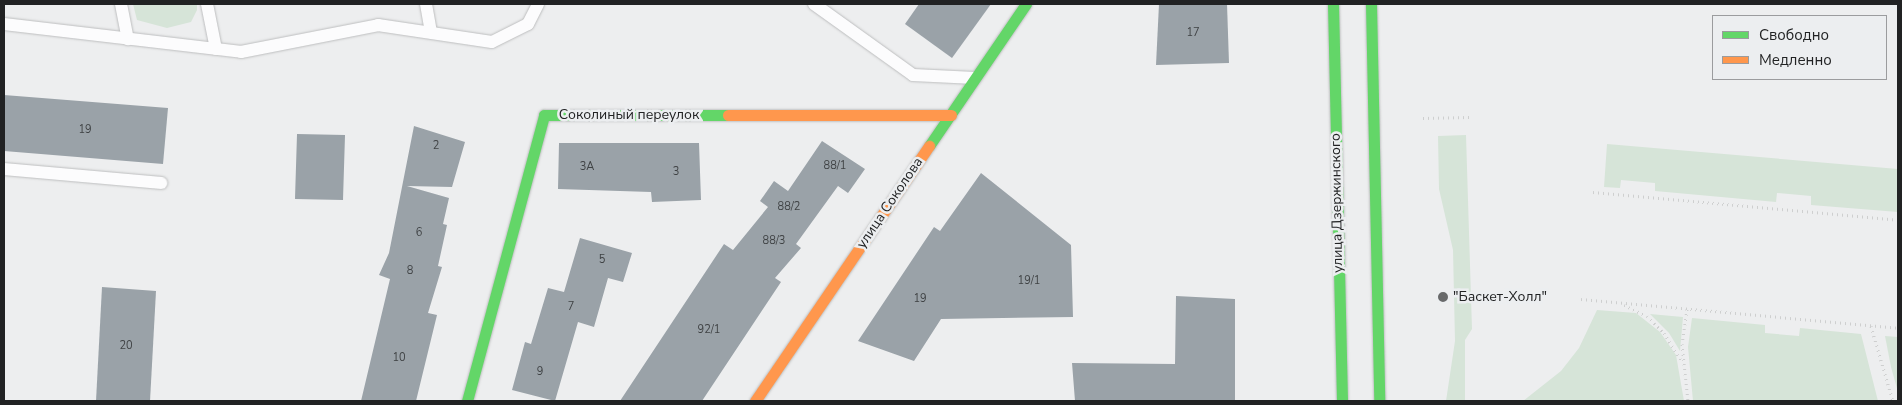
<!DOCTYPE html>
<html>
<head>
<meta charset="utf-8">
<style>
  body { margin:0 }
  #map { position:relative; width:1902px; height:405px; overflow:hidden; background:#edeeef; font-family:"Nunito Sans",sans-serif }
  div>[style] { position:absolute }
  .green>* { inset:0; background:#d6e4d8 }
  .building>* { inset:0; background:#9aa2a8 }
  .path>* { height:3px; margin-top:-1.5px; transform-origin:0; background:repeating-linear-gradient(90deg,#cecfcf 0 1px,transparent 0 5px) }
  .roads { filter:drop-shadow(0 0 1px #bdbebf) drop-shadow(0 0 1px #bdbebf) }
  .lane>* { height:12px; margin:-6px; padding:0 6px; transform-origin:6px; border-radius:6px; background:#fcfcfd }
  .fast>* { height:11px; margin:-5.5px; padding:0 5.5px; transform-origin:5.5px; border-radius:5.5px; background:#63d668 }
  .slow>* { height:11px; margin:-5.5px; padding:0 5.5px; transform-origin:5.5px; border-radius:5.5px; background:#ff974d }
  .dots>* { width:14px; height:14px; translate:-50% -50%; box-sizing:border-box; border:2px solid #eceef0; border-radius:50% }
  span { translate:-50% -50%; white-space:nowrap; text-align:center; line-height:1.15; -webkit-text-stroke:5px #eceef0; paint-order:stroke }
  .number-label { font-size:11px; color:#3f4244 }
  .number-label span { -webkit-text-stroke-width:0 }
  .street-label { font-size:14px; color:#212223 }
  .poi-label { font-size:14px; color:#212223 }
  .left { translate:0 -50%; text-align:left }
  .frame { position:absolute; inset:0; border:5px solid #212223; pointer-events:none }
  .legend { position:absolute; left:1712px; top:15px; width:175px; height:65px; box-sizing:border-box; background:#eceef0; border:1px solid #9b9c9e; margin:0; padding:6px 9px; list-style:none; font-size:15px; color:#212223 }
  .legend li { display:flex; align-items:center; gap:10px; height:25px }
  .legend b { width:25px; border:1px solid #9b9c9e }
</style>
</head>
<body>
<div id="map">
  <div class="green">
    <i style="clip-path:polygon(133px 4px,197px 4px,197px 10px,191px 22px,167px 28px,137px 20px)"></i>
    <i style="clip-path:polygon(1466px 135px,1472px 329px,1465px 340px,1465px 401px,1446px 401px,1455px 341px,1453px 250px,1439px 189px,1438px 136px)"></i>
    <i style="clip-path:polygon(1607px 144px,1898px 169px,1898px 212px,1811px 205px,1811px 196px,1777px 193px,1776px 202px,1655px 191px,1655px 183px,1621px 180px,1620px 188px,1604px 187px)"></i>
    <i style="clip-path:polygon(1597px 310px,1636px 313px,1660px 332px,1676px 355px,1684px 401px,1523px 401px,1561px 371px,1579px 348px)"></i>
    <i style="clip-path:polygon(1650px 314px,1683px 317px,1680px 351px,1669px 333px)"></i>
    <i style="clip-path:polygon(1692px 318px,1765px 325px,1765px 333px,1799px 336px,1800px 328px,1861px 334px,1878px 401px,1693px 401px,1688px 347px)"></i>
    <i style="clip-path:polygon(1885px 336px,1898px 337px,1898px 392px,1891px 367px)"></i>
  </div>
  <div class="building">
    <i style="clip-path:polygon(919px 4px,991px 4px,952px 58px,905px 24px)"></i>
    <i style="clip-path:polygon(1159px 4px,1227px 4px,1229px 63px,1156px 65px)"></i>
    <i style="clip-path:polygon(4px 95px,168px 108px,163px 164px,4px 151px)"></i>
    <i style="clip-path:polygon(414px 126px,465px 142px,452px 187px,407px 186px,449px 198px,443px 224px,447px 225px,438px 266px,442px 267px,428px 313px,437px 315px,416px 401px,361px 401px,390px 279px,379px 275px,389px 253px)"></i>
    <i style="clip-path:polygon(297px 134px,345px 135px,343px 200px,295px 199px)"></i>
    <i style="clip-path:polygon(822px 141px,865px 169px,848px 193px,838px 186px,796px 244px,801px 248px,775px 278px,781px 282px,702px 401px,620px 401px,724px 244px,733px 250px,768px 207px,760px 201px,774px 181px,788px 191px)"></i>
    <i style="clip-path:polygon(559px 143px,699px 143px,701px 200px,652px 202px,651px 192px,558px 189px)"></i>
    <i style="clip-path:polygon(981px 173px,1071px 245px,1073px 317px,941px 319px,914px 361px,858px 341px,934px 227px,940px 231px)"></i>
    <i style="clip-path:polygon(580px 238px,632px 253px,623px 282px,608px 278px,594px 327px,578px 322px,555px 401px,512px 390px,525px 342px,531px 344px,548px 288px,564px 292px)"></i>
    <i style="clip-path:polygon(102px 287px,156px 291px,150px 401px,96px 401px)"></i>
    <i style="clip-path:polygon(1176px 296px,1235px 299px,1235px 401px,1075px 401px,1072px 363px,1175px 364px)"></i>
  </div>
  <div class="path">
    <i style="left:1423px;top:118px;width:46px;rotate:-1.2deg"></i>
    <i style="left:1593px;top:192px;width:306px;rotate:5.2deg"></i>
    <i style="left:1581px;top:299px;width:318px;rotate:5.2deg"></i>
    <i style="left:1624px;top:305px;width:25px;rotate:26deg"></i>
    <i style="left:1647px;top:316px;width:24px;rotate:45deg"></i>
    <i style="left:1664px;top:333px;width:34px;rotate:58deg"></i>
    <i style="left:1687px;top:309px;width:35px;rotate:98deg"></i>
    <i style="left:1682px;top:344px;width:57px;rotate:84deg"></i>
    <i style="left:1871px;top:326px;width:78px;rotate:73.7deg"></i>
  </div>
  <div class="roads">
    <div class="lane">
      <i style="left:121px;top:4px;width:36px;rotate:79deg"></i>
      <i style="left:207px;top:4px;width:46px;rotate:78.7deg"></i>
      <i style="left:426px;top:4px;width:29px;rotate:80deg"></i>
      <i style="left:814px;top:4px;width:122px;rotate:35.6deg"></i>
      <i style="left:913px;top:75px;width:62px;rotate:2.8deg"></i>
      <i style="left:4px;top:24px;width:239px;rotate:6.7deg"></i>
      <i style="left:241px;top:52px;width:140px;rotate:-11.1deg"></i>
      <i style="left:378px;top:25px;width:115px;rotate:8.5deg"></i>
      <i style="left:492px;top:42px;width:40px;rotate:-26.6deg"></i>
      <i style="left:528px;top:24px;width:22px;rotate:-63deg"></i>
      <i style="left:4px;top:169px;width:158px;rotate:5.1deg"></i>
    </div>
    <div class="fast">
      <i style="left:1333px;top:4px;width:397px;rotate:88.7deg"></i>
      <i style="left:1371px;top:4px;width:397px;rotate:88.8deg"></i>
      <i style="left:929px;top:146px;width:172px;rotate:-55.7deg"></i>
      <i style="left:467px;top:401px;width:296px;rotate:-74.9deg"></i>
      <i style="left:544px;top:115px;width:184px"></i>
    </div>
    <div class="slow">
      <i style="left:728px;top:115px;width:223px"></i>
      <i style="left:755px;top:401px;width:309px;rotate:-55.7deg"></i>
    </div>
  </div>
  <div class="dots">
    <i style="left:1443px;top:297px;background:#68696a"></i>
  </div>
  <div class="number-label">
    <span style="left:1193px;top:33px">17</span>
    <span style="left:85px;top:130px">19</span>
    <span style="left:436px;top:146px">2</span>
    <span style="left:835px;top:166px">88/1</span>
    <span style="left:587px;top:167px">3А</span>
    <span style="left:676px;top:172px">3</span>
    <span style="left:789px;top:207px">88/2</span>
    <span style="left:419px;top:233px">6</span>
    <span style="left:774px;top:241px">88/3</span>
    <span style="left:602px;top:260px">5</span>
    <span style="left:410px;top:271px">8</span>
    <span style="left:1029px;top:281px">19/1</span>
    <span style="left:920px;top:299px">19</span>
    <span style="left:571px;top:307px">7</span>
    <span style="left:709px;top:330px">92/1</span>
    <span style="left:126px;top:346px">20</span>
    <span style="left:399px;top:358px">10</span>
    <span style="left:540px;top:372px">9</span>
  </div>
  <div class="street-label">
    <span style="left:629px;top:115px">Соколиный переулок</span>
    <span style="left:890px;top:203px;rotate:-56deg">улица Соколова</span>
    <span style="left:1337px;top:203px;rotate:-91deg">улица Дзержинского</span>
  </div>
  <div class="poi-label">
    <span class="left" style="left:1453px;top:297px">"Баскет-Холл"</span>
  </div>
  <div class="frame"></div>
  <ul class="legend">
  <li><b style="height:6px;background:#63d668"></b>Свободно</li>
  <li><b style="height:6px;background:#ff974d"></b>Медленно</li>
  </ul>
</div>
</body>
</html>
